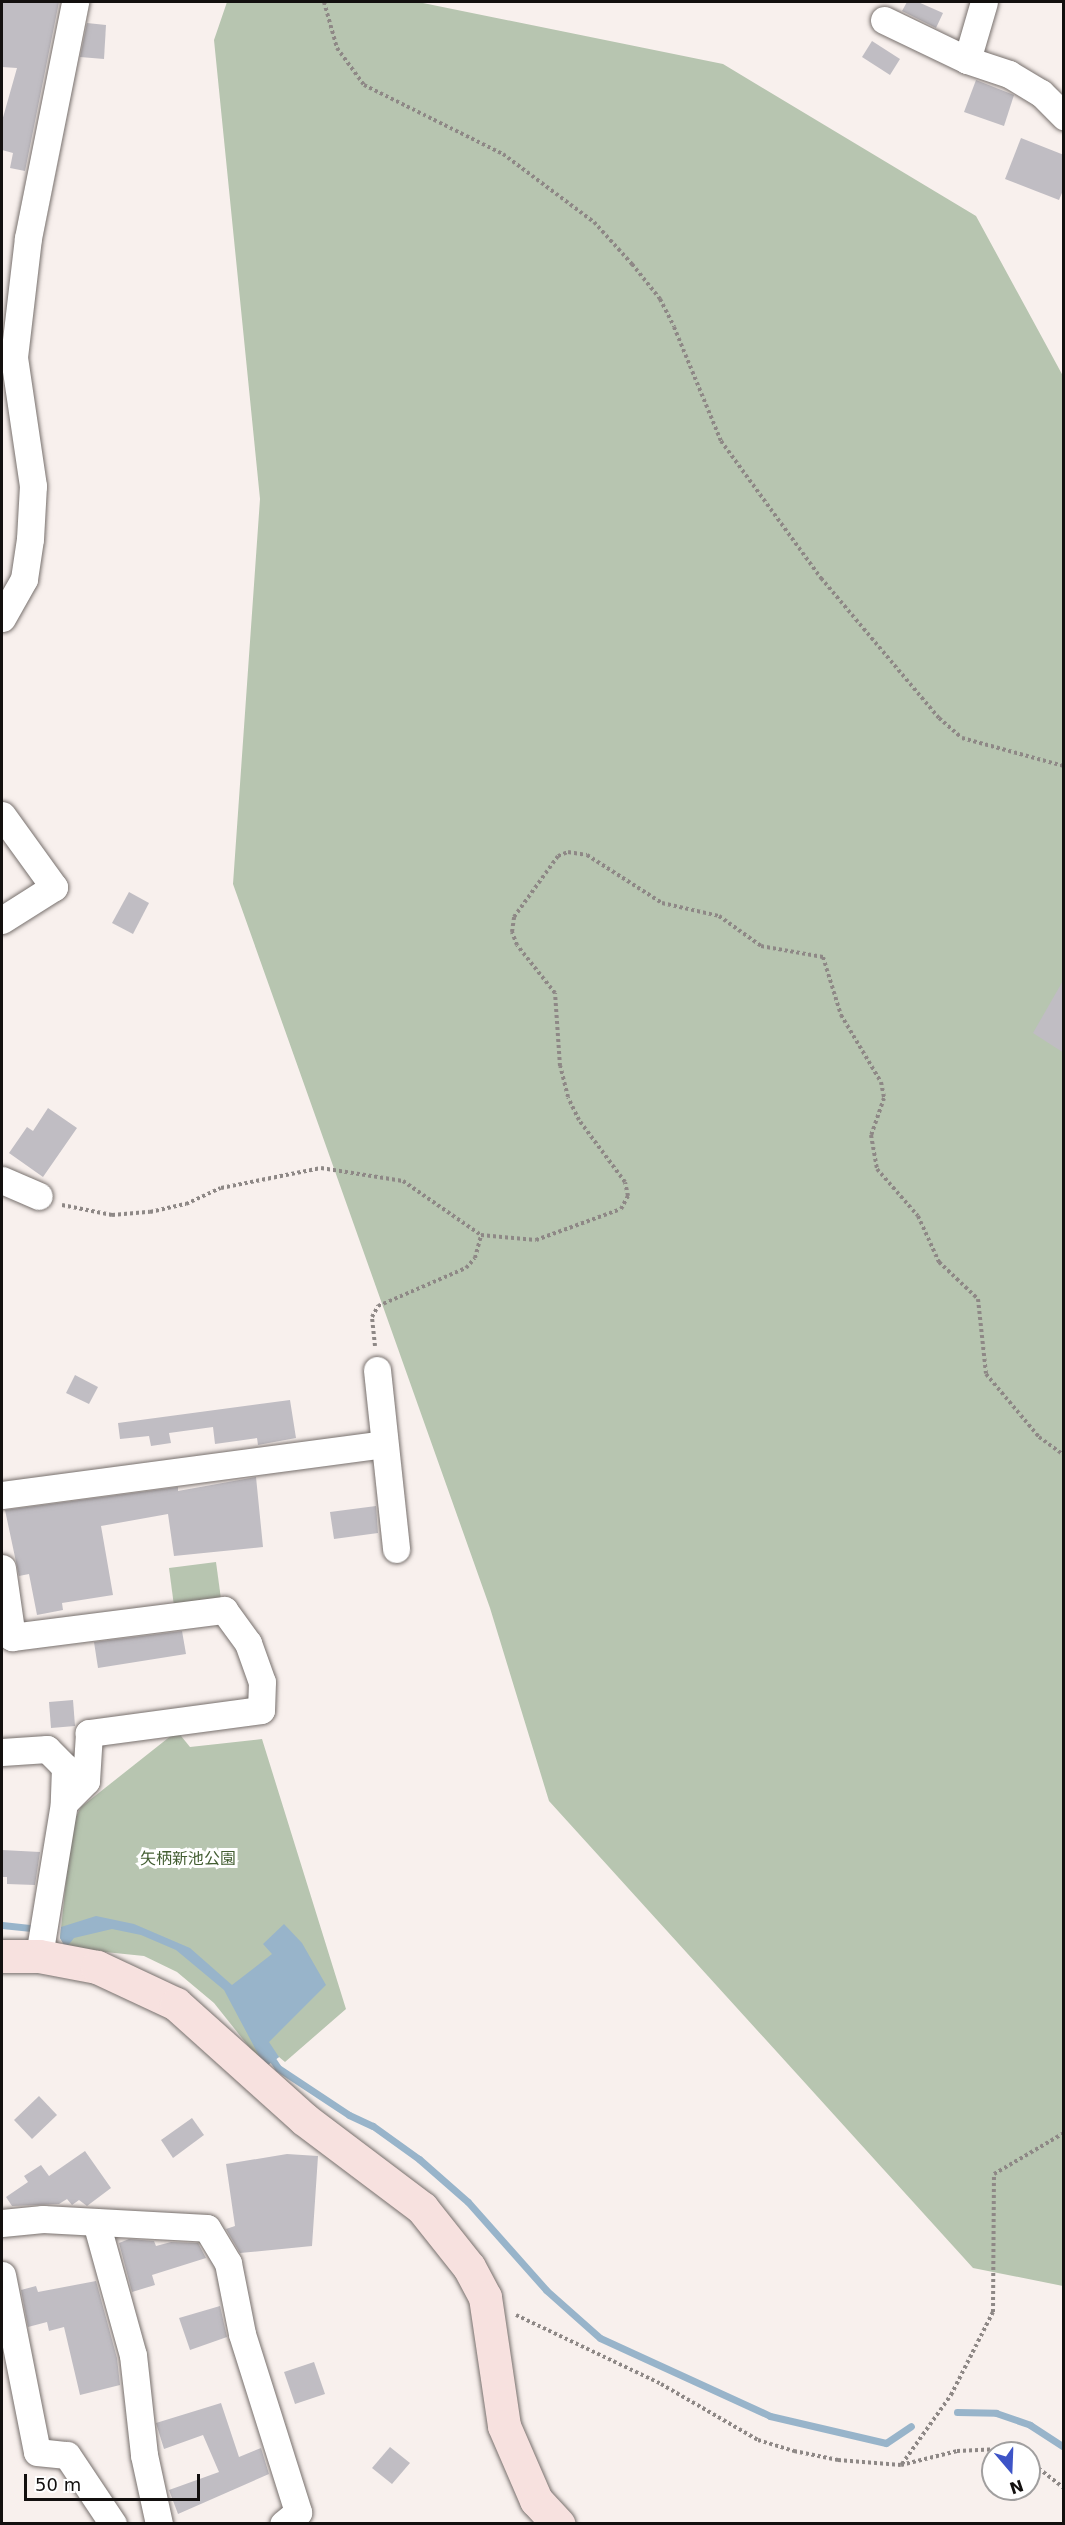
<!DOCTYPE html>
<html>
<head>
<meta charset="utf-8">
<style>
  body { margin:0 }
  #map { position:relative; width:1065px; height:2525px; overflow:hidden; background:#f8f0ed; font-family:"DejaVu Sans","Noto Sans JP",sans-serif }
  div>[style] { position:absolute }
  .green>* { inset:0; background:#b7c5b0 }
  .water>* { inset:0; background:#98b4ca }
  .stream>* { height:7px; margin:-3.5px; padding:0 3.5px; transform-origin:3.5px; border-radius:3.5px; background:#98b4ca }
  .building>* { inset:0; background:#c0bdc3 }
  .path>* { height:4px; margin-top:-2px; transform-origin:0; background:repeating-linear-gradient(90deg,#8e8886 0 3px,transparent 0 6px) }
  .roads { filter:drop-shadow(0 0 2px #77706d) drop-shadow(0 0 2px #77706d) }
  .street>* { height:27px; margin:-13.5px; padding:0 13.5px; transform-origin:13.5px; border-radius:13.5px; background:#fff }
  .secondary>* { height:33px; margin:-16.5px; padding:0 16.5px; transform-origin:16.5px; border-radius:16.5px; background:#f7e1df }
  span { translate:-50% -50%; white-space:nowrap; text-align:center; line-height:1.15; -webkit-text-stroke:6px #fff; paint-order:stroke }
  .park-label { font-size:16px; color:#435e32 }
  .frame { position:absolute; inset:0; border:3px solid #13100f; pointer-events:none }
  .north { position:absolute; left:981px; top:2441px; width:60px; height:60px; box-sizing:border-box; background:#fff; border:2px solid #a19f9f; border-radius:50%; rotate:161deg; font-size:16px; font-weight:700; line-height:24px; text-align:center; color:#13100f }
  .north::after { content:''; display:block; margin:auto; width:21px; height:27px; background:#3e54c7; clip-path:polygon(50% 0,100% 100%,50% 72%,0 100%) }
  .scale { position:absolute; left:24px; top:2474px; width:176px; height:27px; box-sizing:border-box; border:3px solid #13100f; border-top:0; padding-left:8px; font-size:18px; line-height:21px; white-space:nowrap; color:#13100f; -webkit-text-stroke:4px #fff; paint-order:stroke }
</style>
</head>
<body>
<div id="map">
  <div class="green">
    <i style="clip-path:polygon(227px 2px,418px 2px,723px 64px,976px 216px,1063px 376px,1063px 2286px,973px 2268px,549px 1801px,490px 1608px,233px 884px,260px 499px,214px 40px)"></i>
    <i style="clip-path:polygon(216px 1562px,221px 1599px,174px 1606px,169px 1568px)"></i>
    <i style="clip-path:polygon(177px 1731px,190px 1747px,262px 1739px,346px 2009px,285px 2062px,279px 2057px,265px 2067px,214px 2003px,177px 1972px,144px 1956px,66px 1948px,60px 1938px,72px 1824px,81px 1807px)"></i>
  </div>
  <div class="water">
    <i style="clip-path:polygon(96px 1916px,134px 1924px,190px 1948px,232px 1985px,272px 1954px,263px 1944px,284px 1924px,302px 1943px,326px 1985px,269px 2042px,279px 2057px,265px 2067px,224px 1990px,176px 1950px,141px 1935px,112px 1929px,74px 1938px,66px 1948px,60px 1938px,61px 1927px)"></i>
  </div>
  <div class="stream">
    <i style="left:2px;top:1925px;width:37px;rotate:6deg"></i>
    <i style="left:270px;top:2056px;width:14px;rotate:56deg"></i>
    <i style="left:278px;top:2068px;width:85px;rotate:33.5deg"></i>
    <i style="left:349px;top:2115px;width:26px;rotate:25deg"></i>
    <i style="left:373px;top:2126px;width:57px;rotate:35.7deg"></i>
    <i style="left:419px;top:2159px;width:65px;rotate:41.3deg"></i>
    <i style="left:468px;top:2202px;width:118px;rotate:48.4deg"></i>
    <i style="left:546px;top:2290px;width:72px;rotate:41.6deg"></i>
    <i style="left:600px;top:2338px;width:187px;rotate:24.6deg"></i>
    <i style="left:770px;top:2416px;width:119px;rotate:13.1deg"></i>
    <i style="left:886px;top:2443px;width:30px;rotate:-34deg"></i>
    <i style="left:957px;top:2412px;width:39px;rotate:1deg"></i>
    <i style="left:996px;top:2413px;width:36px;rotate:19deg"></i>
    <i style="left:1030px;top:2425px;width:40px;rotate:32.9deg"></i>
  </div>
  <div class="building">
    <i style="clip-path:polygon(2px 2px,59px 2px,25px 171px,10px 168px,13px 153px,2px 150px,2px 121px,17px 68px,2px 67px)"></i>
    <i style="clip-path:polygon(907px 2px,918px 2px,943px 13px,936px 28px,902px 11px)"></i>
    <i style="clip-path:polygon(87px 23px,106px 25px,104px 59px,80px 57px)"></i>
    <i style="clip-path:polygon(872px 41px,900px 59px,890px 75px,862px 57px)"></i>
    <i style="clip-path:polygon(976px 80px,1014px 95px,1004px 126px,964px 112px)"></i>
    <i style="clip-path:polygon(1021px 138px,1064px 155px,1064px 188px,1059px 200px,1005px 179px)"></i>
    <i style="clip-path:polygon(129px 892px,149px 903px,133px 934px,112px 923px)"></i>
    <i style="clip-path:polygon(1064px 979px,1064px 1053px,1033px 1033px)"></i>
    <i style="clip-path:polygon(48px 1108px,77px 1128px,43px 1177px,9px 1153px,27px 1127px,33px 1131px)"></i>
    <i style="clip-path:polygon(75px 1375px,98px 1387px,89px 1404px,66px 1393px)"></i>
    <i style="clip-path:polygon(290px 1400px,296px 1438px,258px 1445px,257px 1438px,215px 1444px,213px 1427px,169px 1433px,171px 1443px,151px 1446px,149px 1436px,120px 1439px,118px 1423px)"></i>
    <i style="clip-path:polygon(256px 1477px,263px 1547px,174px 1556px,168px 1514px,101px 1526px,113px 1595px,62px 1603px,63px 1610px,37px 1615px,29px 1574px,19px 1576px,5px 1510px,178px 1487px,178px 1491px)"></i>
    <i style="clip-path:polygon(376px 1506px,378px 1533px,334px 1539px,330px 1512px)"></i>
    <i style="clip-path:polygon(182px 1631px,186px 1654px,98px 1668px,94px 1642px)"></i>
    <i style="clip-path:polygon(73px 1700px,75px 1726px,51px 1728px,49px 1702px)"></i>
    <i style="clip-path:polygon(2px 1850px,40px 1852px,35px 1885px,7px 1884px,7px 1877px,2px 1877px)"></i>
    <i style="clip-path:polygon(39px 2096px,57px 2115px,32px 2139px,14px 2120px)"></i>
    <i style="clip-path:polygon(192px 2118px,204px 2135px,173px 2158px,161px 2140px)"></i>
    <i style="clip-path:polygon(85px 2151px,111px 2188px,87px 2206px,79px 2200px,72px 2205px,67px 2199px,59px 2204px,12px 2206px,6px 2197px,28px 2182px,24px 2176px,41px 2165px,49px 2176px)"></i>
    <i style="clip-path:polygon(287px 2154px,318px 2156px,312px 2246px,240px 2253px,226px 2229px,235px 2226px,226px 2164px)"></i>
    <i style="clip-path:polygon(129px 2239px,154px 2241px,156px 2246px,171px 2242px,198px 2243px,206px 2258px,152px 2275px,155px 2285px,132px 2292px,119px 2243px)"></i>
    <i style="clip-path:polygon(96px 2281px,117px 2358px,120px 2385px,80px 2395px,64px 2327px,49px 2331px,47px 2322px,28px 2327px,21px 2290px,36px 2286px,38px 2292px)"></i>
    <i style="clip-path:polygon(220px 2306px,227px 2337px,190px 2350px,179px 2318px)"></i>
    <i style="clip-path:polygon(314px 2362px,325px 2394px,295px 2404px,284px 2372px)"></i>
    <i style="clip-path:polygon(221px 2403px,239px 2457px,261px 2448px,269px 2474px,178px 2514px,169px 2490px,219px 2472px,203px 2435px,164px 2449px,156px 2423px)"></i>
    <i style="clip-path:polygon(390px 2447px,410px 2463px,392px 2484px,372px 2468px)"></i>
  </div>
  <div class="path">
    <i style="left:324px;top:2px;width:48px;rotate:74.2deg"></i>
    <i style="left:337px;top:48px;width:46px;rotate:53.9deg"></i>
    <i style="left:364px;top:85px;width:155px;rotate:26.4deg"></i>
    <i style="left:503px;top:154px;width:114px;rotate:36.8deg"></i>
    <i style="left:594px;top:222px;width:57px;rotate:47.9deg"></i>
    <i style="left:632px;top:264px;width:45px;rotate:51.3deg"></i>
    <i style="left:660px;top:299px;width:31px;rotate:63deg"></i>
    <i style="left:674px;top:327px;width:123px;rotate:67.6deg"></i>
    <i style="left:721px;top:441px;width:170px;rotate:53.9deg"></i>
    <i style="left:821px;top:578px;width:183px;rotate:49.9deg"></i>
    <i style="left:939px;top:718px;width:30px;rotate:41deg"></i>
    <i style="left:962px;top:738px;width:106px;rotate:15.4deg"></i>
    <i style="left:62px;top:1205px;width:51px;rotate:11.3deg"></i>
    <i style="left:112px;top:1215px;width:38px;rotate:-5deg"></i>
    <i style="left:150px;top:1212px;width:37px;rotate:-13deg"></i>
    <i style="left:186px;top:1204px;width:38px;rotate:-25deg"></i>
    <i style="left:221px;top:1188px;width:102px;rotate:-11.3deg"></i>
    <i style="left:321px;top:1168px;width:83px;rotate:9deg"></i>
    <i style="left:403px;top:1181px;width:95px;rotate:34.7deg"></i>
    <i style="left:481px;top:1235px;width:55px;rotate:5.2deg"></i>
    <i style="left:536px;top:1240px;width:90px;rotate:-20deg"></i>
    <i style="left:621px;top:1209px;width:15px;rotate:-62deg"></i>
    <i style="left:628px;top:1196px;width:14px;rotate:-102deg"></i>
    <i style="left:625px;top:1182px;width:77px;rotate:-126.6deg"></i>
    <i style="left:579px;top:1120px;width:25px;rotate:-116deg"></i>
    <i style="left:568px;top:1097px;width:32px;rotate:-104deg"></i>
    <i style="left:560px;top:1066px;width:73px;rotate:-93.9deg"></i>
    <i style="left:555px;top:993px;width:61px;rotate:-128.4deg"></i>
    <i style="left:517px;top:945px;width:14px;rotate:-111deg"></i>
    <i style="left:512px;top:932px;width:15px;rotate:-82deg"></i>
    <i style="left:514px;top:917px;width:75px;rotate:-54.2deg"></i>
    <i style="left:558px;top:856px;width:11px;rotate:-22deg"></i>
    <i style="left:568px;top:852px;width:19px;rotate:9deg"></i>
    <i style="left:587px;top:855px;width:89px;rotate:32.6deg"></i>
    <i style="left:662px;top:903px;width:58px;rotate:12.8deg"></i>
    <i style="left:719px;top:916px;width:52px;rotate:35.5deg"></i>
    <i style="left:761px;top:946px;width:63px;rotate:10.1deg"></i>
    <i style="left:823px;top:957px;width:61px;rotate:72.8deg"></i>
    <i style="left:841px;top:1015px;width:78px;rotate:59.2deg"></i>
    <i style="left:881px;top:1082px;width:16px;rotate:79deg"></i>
    <i style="left:884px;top:1098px;width:39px;rotate:109deg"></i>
    <i style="left:871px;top:1135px;width:35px;rotate:80deg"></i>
    <i style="left:877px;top:1169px;width:62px;rotate:48.9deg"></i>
    <i style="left:918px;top:1216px;width:51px;rotate:65.5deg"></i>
    <i style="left:939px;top:1262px;width:54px;rotate:43.5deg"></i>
    <i style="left:978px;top:1299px;width:75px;rotate:83.9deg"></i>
    <i style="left:986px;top:1374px;width:82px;rotate:49.9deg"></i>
    <i style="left:1039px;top:1437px;width:31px;rotate:36deg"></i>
    <i style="left:375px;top:1346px;width:29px;rotate:-96deg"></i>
    <i style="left:372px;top:1317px;width:13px;rotate:-61deg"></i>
    <i style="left:378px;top:1306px;width:96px;rotate:-23.4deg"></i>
    <i style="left:466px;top:1268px;width:13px;rotate:-48deg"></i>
    <i style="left:475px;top:1258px;width:24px;rotate:-75deg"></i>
    <i style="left:516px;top:2315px;width:161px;rotate:25.4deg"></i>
    <i style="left:661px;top:2384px;width:112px;rotate:30deg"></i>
    <i style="left:758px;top:2440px;width:38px;rotate:17deg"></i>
    <i style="left:794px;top:2451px;width:45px;rotate:11.6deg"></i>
    <i style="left:838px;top:2460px;width:63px;rotate:4.5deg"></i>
    <i style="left:901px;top:2465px;width:58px;rotate:-14deg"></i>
    <i style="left:957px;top:2451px;width:43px;rotate:-2.7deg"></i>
    <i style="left:1000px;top:2449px;width:12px;rotate:20deg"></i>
    <i style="left:1029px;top:2461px;width:44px;rotate:37.6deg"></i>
    <i style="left:902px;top:2464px;width:85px;rotate:-54.6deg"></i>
    <i style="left:951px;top:2395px;width:93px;rotate:-63.2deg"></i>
    <i style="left:993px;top:2312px;width:138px;rotate:-89.6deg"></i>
    <i style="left:994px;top:2174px;width:81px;rotate:-30.4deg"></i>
  </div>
  <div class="roads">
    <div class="street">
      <i style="left:884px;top:20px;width:92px;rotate:25.7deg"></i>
      <i style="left:967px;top:60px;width:44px;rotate:18.4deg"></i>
      <i style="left:1009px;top:74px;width:37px;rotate:31deg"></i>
      <i style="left:1041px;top:93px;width:33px;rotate:45deg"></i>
      <i style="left:967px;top:60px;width:60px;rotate:-73.7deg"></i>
      <i style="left:2px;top:618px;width:45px;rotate:-60.6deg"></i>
      <i style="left:24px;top:579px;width:40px;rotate:-81.5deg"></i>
      <i style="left:30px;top:539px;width:53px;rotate:-86.8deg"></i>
      <i style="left:33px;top:486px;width:130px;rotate:-98.4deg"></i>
      <i style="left:14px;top:357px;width:120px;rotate:-83.3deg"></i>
      <i style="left:28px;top:238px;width:241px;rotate:-78.7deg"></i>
      <i style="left:2px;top:815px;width:89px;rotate:54.2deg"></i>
      <i style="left:54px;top:887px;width:62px;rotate:147.6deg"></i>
      <i style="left:2px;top:1180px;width:40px;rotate:23.4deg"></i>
      <i style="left:377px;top:1370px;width:180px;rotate:83.9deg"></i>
      <i style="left:2px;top:1495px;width:385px;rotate:-7.6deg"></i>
      <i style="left:2px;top:1568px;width:70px;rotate:81.8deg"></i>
      <i style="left:12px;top:1637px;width:214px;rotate:-7.3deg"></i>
      <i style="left:224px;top:1610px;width:41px;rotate:54deg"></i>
      <i style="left:248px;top:1643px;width:41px;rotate:70.3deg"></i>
      <i style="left:262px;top:1682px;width:28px;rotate:92deg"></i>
      <i style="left:261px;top:1710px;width:174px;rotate:172.4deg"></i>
      <i style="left:89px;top:1733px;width:48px;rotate:93.6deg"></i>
      <i style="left:86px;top:1781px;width:31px;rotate:135deg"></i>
      <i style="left:64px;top:1803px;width:155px;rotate:99.3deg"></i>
      <i style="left:2px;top:1752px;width:45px;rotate:-3.8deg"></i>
      <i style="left:47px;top:1749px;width:25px;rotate:45deg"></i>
      <i style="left:65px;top:1767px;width:36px;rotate:92deg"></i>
      <i style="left:96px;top:2222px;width:138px;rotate:74.5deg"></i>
      <i style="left:133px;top:2355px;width:101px;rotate:83.7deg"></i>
      <i style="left:144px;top:2455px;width:71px;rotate:77.7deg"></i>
      <i style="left:2px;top:2223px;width:41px;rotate:-5.6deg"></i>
      <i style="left:43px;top:2219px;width:164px;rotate:3.1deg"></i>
      <i style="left:207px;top:2228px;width:41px;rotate:59deg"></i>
      <i style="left:228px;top:2263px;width:72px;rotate:78.8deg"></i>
      <i style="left:242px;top:2334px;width:187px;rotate:72.5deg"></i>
      <i style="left:298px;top:2512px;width:19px;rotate:141deg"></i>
      <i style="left:2px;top:2275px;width:180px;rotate:78.8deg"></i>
      <i style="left:37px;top:2452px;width:30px;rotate:6deg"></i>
      <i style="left:67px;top:2455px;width:83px;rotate:56.3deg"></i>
    </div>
    <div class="secondary">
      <i style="left:2px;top:1956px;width:37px"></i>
      <i style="left:39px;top:1956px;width:59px;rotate:10.7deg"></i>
      <i style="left:97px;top:1967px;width:87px;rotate:25.1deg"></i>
      <i style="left:176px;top:2004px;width:172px;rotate:41.9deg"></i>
      <i style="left:304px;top:2119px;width:148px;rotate:37deg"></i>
      <i style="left:422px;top:2208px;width:75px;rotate:51.5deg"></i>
      <i style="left:469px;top:2267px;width:34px;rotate:62deg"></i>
      <i style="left:485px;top:2297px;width:130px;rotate:81.6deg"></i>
      <i style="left:504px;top:2426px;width:81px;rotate:66.6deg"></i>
      <i style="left:536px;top:2500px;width:33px;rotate:47deg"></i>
    </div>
  </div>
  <div class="park-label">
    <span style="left:188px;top:1859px">矢柄新池公園</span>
  </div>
  <div class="frame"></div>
  <div class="north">N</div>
  <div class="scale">50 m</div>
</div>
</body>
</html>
